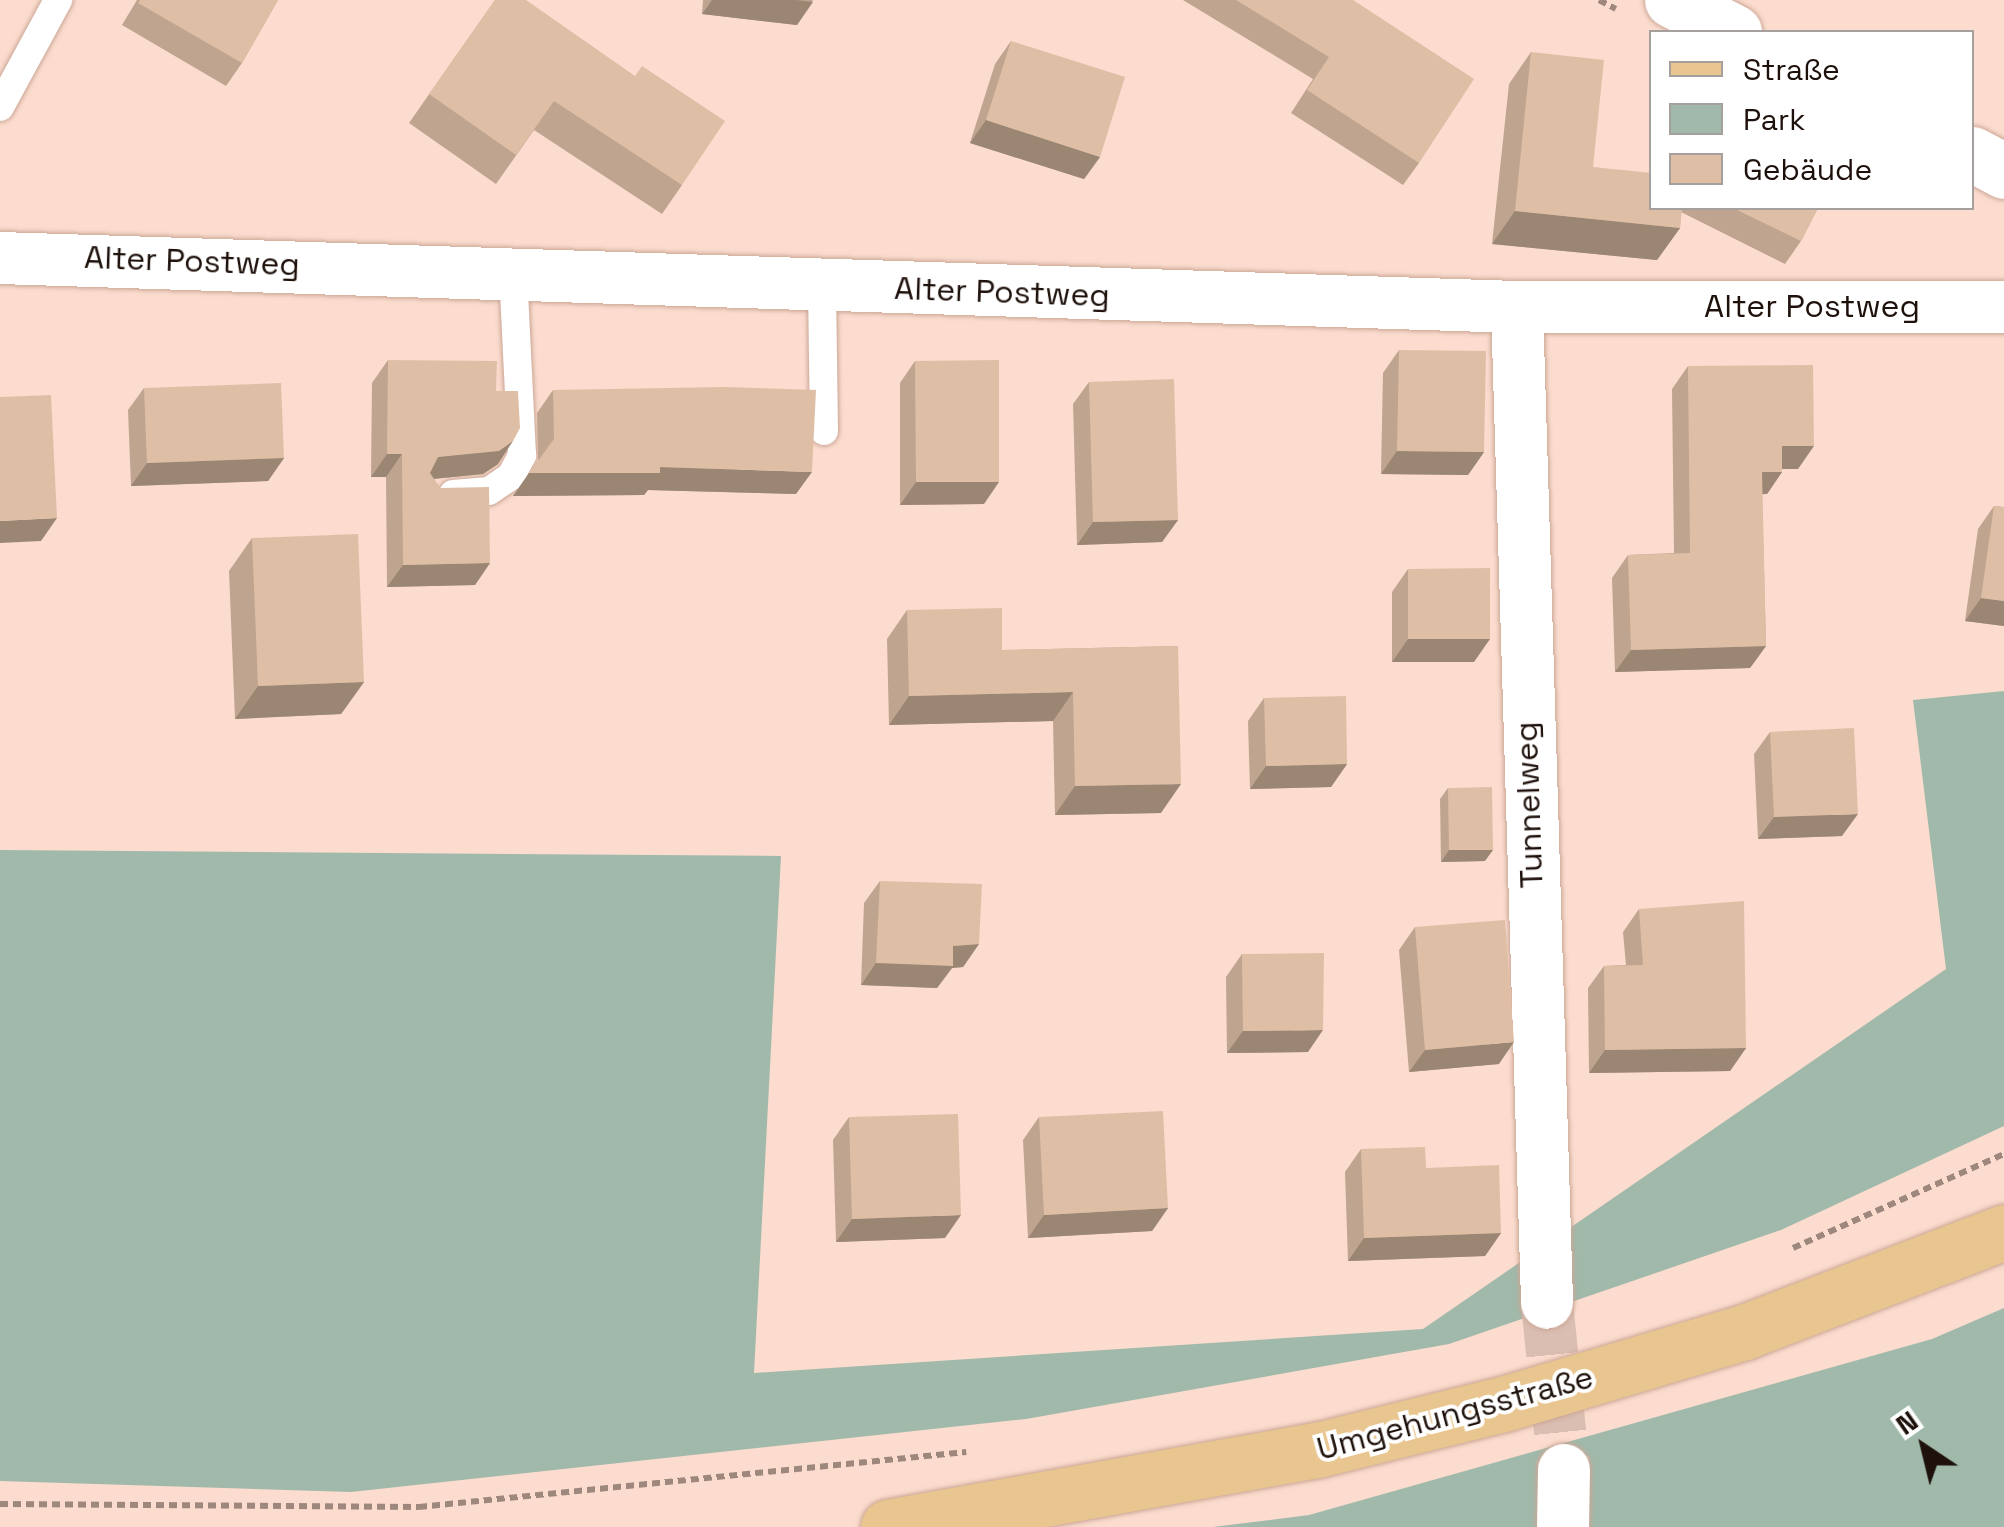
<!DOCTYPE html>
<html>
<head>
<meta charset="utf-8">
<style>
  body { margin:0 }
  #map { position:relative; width:2004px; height:1527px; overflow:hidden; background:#fbdcce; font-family:"Space Grotesk",sans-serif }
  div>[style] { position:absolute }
  .green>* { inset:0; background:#a1b9aa }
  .minor-tunnel>* { height:52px; margin-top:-26px; transform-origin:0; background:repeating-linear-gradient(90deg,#dabeb1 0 52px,transparent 0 78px) }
  .path>* { height:6px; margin-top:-3px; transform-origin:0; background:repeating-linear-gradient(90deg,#9e877c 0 8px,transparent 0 13px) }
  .roads { filter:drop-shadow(0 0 2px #cba695) drop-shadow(0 0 2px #cba695) }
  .service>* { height:28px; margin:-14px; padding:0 14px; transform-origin:14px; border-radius:14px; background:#fff }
  .minor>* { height:52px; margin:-26px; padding:0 26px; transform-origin:26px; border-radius:26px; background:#fff }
  .tertiary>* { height:55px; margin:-27.5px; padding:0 27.5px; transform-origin:27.5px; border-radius:27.5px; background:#fff }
  .primary>* { height:55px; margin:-27.5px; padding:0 27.5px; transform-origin:27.5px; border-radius:27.5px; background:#e9c58f }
  .wall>* { inset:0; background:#bfa48f }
  .shaded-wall>* { inset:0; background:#9b8674 }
  .building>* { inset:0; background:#debfa6 }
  span { translate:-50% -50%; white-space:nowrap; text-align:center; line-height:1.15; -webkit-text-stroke:8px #fff; paint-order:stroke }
  .street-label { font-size:32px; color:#1e110b }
  .legend { position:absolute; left:1649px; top:30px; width:325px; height:180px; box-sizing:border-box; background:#fff; border:2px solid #a5a09d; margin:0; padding:12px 18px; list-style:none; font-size:30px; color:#1e110b }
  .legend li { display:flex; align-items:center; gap:20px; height:50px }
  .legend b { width:50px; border:2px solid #a5a09d }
  .north { position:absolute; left:1874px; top:1397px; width:100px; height:100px; -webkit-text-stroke:8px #fff; paint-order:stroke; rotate:325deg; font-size:28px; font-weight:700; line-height:40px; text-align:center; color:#1e110b }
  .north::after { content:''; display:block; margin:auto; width:35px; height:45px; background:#1e110b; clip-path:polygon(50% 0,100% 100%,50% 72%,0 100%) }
</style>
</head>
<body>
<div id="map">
  <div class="green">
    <i style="clip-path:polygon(2004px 691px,2004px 1126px,1781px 1230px,1449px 1344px,1026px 1419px,351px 1492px,0 1481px,0 850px,781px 856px,754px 1373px,1423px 1329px,1946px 969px,1913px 700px)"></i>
    <i style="clip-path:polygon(2004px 1308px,2004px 1527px,1213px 1527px,1309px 1515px,1932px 1339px)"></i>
  </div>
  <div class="minor-tunnel">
    <i style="left:1547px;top:1303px;width:168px;rotate:84.2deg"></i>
  </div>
  <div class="path">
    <i style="left:1599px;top:0;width:19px;rotate:28deg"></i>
    <i style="left:1793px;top:1248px;width:231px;rotate:-24deg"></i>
    <i style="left:0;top:1504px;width:419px;rotate:0.4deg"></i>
    <i style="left:419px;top:1507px;width:550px;rotate:-5.74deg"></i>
  </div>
  <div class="roads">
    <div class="service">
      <i style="left:0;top:107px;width:122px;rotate:-61.5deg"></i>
      <i style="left:822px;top:287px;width:144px;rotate:89.2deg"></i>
      <i style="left:453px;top:494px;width:36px;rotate:-5deg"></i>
      <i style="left:489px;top:491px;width:27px;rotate:-34deg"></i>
      <i style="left:511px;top:476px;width:24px;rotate:-62deg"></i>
      <i style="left:522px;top:455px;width:182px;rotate:-92.8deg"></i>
    </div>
    <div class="minor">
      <i style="left:0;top:258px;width:1518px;rotate:1.85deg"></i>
      <i style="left:1517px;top:307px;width:487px"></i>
      <i style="left:1517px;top:307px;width:996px;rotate:88.27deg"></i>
      <i style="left:1563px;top:1527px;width:57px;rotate:-89deg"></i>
    </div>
    <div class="tertiary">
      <i style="left:1672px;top:0;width:70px;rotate:27.3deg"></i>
      <i style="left:1972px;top:154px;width:36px;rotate:28deg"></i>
    </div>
    <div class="primary">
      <i style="left:888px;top:1527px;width:436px;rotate:-10.2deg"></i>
      <i style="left:1317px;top:1450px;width:192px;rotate:-13.9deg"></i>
      <i style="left:1503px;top:1404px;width:252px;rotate:-16.6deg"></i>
      <i style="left:1744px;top:1332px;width:279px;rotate:-21deg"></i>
    </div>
  </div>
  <div class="wall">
    <i style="clip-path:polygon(137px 0,278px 0,242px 63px,226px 86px,122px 25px)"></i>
    <i style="clip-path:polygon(495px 0,682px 185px,662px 214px,534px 130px,496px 184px,409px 123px)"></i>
    <i style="clip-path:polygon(703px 0,813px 0,797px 25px,702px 14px)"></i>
    <i style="clip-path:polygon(1183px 0,1353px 0,1419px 163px,1403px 185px,1291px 113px,1313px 79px)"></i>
    <i style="clip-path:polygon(1011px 41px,1100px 157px,1084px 179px,970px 143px,995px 64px)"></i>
    <i style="clip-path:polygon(1531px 52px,1593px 167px,1652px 208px,1818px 208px,1801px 241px,1785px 264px,1681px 212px,1680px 228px,1657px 260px,1492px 244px,1509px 84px)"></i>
    <i style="clip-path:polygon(1399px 350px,1484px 452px,1468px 475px,1381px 474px,1383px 373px)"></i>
    <i style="clip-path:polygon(388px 360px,498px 464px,483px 474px,434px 479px,490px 563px,475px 585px,387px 587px,386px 477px,371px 477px,372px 383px)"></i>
    <i style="clip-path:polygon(915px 361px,984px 504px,900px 505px,900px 383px)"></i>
    <i style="clip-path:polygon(1688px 366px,1798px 469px,1782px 469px,1782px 472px,1767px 494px,1762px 494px,1766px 646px,1750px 668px,1615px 672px,1612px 578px,1628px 555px,1674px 553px,1672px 389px)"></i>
    <i style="clip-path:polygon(1089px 382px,1178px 520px,1162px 542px,1077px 545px,1073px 404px)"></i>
    <i style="clip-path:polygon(144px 388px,284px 458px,268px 481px,131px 486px,128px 410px)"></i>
    <i style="clip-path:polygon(553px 390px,796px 494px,648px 490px,644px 495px,513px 496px,538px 461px,537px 413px)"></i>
    <i style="clip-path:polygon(1994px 506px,2004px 507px,2004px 626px,1965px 621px,1978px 529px)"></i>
    <i style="clip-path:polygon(252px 538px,364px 682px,341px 714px,235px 719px,229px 571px)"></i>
    <i style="clip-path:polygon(1408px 569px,1474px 662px,1392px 662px,1392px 592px)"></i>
    <i style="clip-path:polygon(907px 610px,1002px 650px,1178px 646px,1161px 813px,1055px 815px,1053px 721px,889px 725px,887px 639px)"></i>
    <i style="clip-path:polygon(1264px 698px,1347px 764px,1331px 787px,1250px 789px,1248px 721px)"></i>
    <i style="clip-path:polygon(1770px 732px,1842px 836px,1758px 839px,1754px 754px)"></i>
    <i style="clip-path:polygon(1448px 788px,1485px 861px,1441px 862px,1440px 799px)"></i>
    <i style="clip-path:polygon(880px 881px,979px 944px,963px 967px,952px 968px,937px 988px,861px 985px,864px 903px)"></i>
    <i style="clip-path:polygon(1639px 909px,1746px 1048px,1730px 1071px,1589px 1073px,1588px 988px,1604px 966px,1626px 965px,1623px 932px)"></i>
    <i style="clip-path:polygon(1415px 927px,1499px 1064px,1409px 1072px,1399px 950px)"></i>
    <i style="clip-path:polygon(1242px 954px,1308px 1052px,1227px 1053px,1226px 977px)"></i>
    <i style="clip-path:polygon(849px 1117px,945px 1238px,836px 1242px,833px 1140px)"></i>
    <i style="clip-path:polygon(1039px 1117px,1168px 1208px,1152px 1231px,1028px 1238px,1023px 1140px)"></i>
    <i style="clip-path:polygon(1361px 1149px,1426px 1168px,1501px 1233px,1485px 1256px,1348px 1261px,1345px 1172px)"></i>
  </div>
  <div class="shaded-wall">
    <i style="clip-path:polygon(712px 0,796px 0,813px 2px,797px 25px,702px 14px)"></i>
    <i style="clip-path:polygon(986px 120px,1100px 157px,1084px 179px,970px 143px)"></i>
    <i style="clip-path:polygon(1515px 211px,1680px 228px,1657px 260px,1492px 244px)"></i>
    <i style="clip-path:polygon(513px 441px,498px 464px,483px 474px,422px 480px,438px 457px)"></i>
    <i style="clip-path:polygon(1782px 446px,1814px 446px,1798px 469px,1766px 469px)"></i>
    <i style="clip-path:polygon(1397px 451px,1484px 452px,1468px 475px,1381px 474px)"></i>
    <i style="clip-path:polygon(387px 454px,402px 454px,386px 477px,371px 477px)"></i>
    <i style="clip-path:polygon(284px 458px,268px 481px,131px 486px,147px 463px)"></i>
    <i style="clip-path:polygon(660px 467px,812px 472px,796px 494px,648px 490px,644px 495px,513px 496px,529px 473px)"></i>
    <i style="clip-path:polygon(1762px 472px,1782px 472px,1767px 494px,1746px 495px)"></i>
    <i style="clip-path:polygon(916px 482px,999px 482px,984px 504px,900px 505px)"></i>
    <i style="clip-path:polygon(57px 518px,41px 541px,0 543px,0 521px)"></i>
    <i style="clip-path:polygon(1178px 520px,1162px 542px,1077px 545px,1093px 522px)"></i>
    <i style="clip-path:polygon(490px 563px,475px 585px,387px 587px,403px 565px)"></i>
    <i style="clip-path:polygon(1981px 598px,2004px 601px,2004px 626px,1965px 621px)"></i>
    <i style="clip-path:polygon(1408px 639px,1490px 639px,1474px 662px,1392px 662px)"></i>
    <i style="clip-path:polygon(1766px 646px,1750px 668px,1615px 672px,1631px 650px)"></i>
    <i style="clip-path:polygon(364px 682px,341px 714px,235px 719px,258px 686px)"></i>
    <i style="clip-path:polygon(1073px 692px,1053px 721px,889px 725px,909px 696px)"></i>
    <i style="clip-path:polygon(1347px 764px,1331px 787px,1250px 789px,1266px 766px)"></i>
    <i style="clip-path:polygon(1181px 784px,1161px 813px,1055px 815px,1075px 786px)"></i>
    <i style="clip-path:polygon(1858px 814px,1842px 836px,1758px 839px,1774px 817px)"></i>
    <i style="clip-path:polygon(1449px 850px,1493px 850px,1485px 861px,1441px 862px)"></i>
    <i style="clip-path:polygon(979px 944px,963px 967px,952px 968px,937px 988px,861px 985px,876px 963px,953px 946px)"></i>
    <i style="clip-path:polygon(1323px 1030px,1308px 1052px,1227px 1053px,1243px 1031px)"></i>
    <i style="clip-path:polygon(1514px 1042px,1499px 1064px,1409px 1072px,1425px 1050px)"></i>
    <i style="clip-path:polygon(1746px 1048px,1730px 1071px,1589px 1073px,1605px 1050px)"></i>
    <i style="clip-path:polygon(1168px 1208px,1152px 1231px,1028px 1238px,1044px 1215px)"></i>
    <i style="clip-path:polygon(961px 1215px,945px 1238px,836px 1242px,852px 1219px)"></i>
    <i style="clip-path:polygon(1501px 1233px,1485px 1256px,1348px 1261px,1364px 1238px)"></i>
  </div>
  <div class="building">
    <i style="clip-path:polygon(140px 0,278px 0,242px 63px,138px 3px)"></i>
    <i style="clip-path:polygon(495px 0,526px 0,635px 76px,642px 66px,725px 121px,682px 185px,554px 101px,516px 155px,429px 94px)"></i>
    <i style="clip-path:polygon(1236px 0,1353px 0,1474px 79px,1419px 163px,1307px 90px,1329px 57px)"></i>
    <i style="clip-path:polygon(1011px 41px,1125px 77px,1100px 157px,986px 120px)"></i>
    <i style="clip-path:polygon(1531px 52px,1604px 60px,1593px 167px,1652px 173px,1652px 208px,1682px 208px,1680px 228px,1515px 211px)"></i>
    <i style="clip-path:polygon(1733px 208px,1818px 208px,1801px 241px)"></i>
    <i style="clip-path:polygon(1399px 350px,1486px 351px,1484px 452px,1397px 451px)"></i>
    <i style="clip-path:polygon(388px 360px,497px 361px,496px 391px,518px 391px,520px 428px,513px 441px,499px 451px,438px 457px,430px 473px,440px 488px,489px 487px,490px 563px,403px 565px,402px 454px,387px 454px)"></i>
    <i style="clip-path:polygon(999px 360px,999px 482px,916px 482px,915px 361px)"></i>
    <i style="clip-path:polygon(1813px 365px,1814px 446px,1782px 446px,1782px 472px,1762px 472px,1766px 646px,1631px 650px,1628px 555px,1690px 553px,1688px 366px)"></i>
    <i style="clip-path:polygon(1174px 379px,1178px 520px,1093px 522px,1089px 382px)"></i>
    <i style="clip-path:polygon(281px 383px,284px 458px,147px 463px,144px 388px)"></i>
    <i style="clip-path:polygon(725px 387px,816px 390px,812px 472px,660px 467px,660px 473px,529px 473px,554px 439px,553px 390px)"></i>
    <i style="clip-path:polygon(51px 395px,57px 518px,0 521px,0 397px)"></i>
    <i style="clip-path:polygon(1994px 506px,2004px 507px,2004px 601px,1981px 598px)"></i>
    <i style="clip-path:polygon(358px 534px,364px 682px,258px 686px,252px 538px)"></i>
    <i style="clip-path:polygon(1490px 568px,1490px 639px,1408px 639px,1408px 569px)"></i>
    <i style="clip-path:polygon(1002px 608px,1002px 650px,1178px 646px,1181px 784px,1075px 786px,1073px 692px,909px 696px,907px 610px)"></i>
    <i style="clip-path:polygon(1346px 696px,1347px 764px,1266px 766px,1264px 698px)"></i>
    <i style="clip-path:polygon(1854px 728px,1858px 814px,1774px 817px,1770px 732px)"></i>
    <i style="clip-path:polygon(1492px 787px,1493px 850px,1449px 850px,1448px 788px)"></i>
    <i style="clip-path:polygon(880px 881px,982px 884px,979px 944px,953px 946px,953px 966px,876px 963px)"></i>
    <i style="clip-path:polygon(1744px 901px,1746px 1048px,1605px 1050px,1604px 966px,1643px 965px,1639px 909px)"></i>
    <i style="clip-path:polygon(1505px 920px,1514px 1042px,1425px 1050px,1415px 927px)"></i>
    <i style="clip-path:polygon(1324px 953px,1323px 1030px,1243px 1031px,1242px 954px)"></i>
    <i style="clip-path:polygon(1163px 1111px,1168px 1208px,1044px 1215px,1039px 1117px)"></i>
    <i style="clip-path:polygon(958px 1114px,961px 1215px,852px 1219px,849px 1117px)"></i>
    <i style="clip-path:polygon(1425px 1147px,1426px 1168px,1499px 1165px,1501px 1233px,1364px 1238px,1361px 1149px)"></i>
  </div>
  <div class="street-label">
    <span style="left:192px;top:261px;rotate:2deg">Alter Postweg</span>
    <span style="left:1002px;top:292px;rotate:2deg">Alter Postweg</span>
    <span style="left:1812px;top:306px">Alter Postweg</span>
    <span style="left:1529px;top:805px;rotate:-92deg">Tunnelweg</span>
    <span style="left:1455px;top:1413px;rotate:-15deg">Umgehungsstraße</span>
  </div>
  <ul class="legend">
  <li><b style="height:12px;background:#e9c58f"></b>Straße</li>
  <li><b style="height:28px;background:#a1b9aa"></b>Park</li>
  <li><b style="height:28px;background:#debfa6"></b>Gebäude</li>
  </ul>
  <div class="north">N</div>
</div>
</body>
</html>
